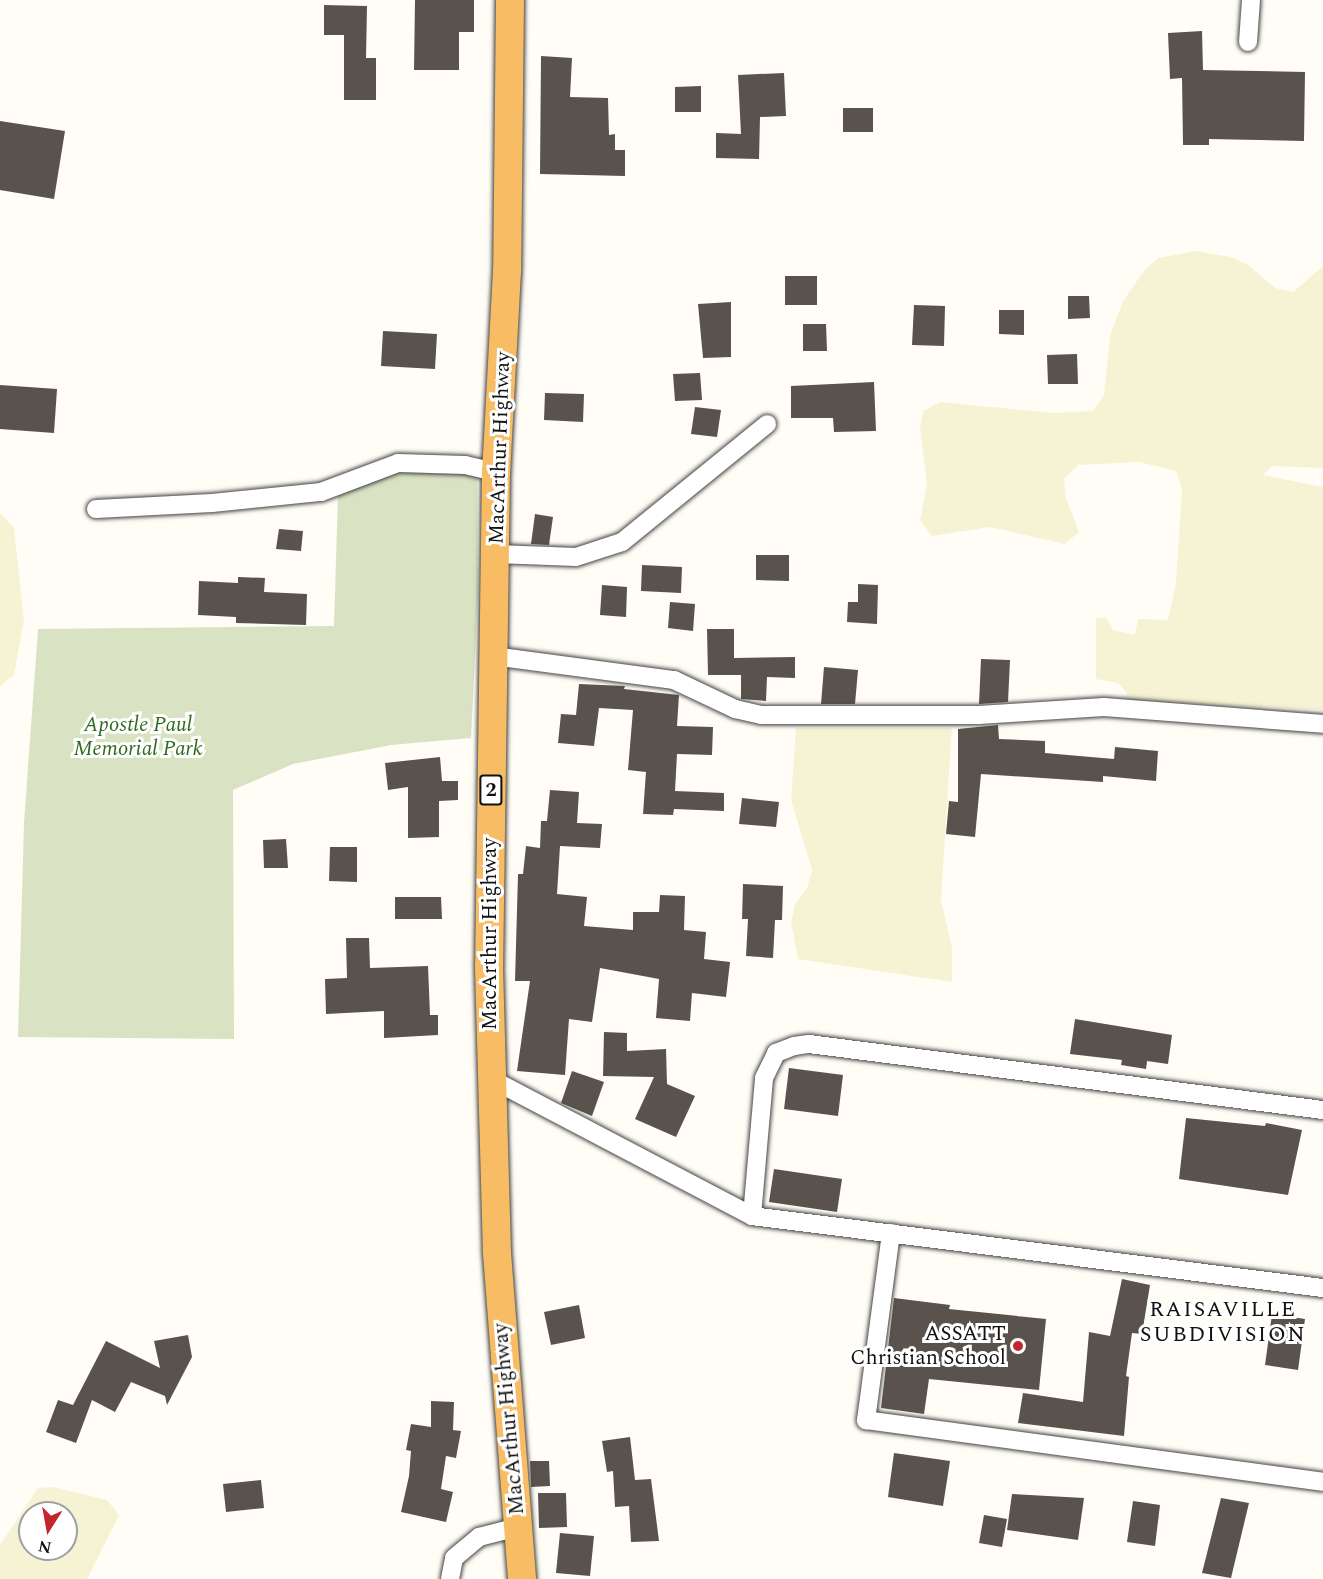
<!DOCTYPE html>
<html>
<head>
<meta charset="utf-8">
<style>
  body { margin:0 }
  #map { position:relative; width:1323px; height:1579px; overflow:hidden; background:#fffdf5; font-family:Spectral,serif }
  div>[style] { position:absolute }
  .farmland>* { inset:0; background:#f6f3d4 }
  .cemetery>* { inset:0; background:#d9e3c4 }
  .building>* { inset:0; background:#5a524d }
  .roads { filter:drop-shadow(0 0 2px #444) drop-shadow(0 0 2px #444) }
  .minor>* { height:18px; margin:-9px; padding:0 9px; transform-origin:9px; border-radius:9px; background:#fff }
  .trunk>* { height:28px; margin:-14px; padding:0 14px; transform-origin:14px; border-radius:14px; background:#f7bc64 }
  .dots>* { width:16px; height:16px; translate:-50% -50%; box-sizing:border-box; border:3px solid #fff; border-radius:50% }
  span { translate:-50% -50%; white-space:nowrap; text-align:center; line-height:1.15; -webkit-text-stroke:6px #fff; paint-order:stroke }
  .shield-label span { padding:2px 4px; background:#fff; border:2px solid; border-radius:4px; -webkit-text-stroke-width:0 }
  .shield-label { font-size:20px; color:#111; font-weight:700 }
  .street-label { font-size:21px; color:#111 }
  .park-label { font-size:21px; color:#2f6b1f; font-style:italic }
  .poi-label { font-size:21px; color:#111 }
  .right { translate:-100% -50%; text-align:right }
  .neighbourhood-label { font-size:22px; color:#111; letter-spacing:1.5px }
  .north { position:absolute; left:18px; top:1501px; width:60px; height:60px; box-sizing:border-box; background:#fff; border:2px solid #a0a0a0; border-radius:50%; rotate:191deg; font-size:16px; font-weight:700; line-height:24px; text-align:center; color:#111 }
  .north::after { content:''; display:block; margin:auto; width:21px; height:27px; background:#c4262e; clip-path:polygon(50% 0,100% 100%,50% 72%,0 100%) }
</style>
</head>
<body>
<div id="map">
  <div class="farmland">
    <i style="clip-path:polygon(1195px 251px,1231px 257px,1248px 265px,1275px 288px,1293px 292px,1323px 266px,1323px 468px,1272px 466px,1263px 475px,1323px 487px,1323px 710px,1126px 700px,1127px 693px,1118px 683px,1096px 679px,1096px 618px,1106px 617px,1113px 630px,1135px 635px,1138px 619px,1168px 620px,1176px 583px,1182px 489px,1176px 471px,1139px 462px,1078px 465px,1064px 479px,1066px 498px,1079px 532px,1065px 544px,990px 527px,932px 536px,920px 520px,927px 484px,920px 429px,923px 411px,940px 402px,1054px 413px,1093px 411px,1104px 395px,1110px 336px,1123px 301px,1144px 271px,1158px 258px)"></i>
    <i style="clip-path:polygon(0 513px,14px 528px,24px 620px,14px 675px,0 686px)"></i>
    <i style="clip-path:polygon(796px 728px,952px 728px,941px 900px,952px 948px,952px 982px,798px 959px,791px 923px,795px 904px,807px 888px,812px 870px,791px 800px)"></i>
    <i style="clip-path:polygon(evenodd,53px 1487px,107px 1500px,119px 1515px,87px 1579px,0 1579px,0 1545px,38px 1488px,53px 1487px,30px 1513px,66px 1513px,66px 1549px,30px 1549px,30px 1513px)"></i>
  </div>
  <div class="cemetery">
    <i style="clip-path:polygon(396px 469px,477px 471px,478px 593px,471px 738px,391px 745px,293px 764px,233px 790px,234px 1039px,18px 1037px,24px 823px,38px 629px,334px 626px,338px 494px)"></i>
  </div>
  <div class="building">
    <i style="clip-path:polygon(415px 0,474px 0,474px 32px,459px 32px,459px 70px,414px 70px)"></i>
    <i style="clip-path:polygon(324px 5px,367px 6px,366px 58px,376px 58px,376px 100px,344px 100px,344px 35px,324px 35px)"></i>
    <i style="clip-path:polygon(1202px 31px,1203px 70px,1305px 72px,1304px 141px,1209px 139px,1209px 145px,1183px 145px,1182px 78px,1170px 79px,1168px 33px)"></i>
    <i style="clip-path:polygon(541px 56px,572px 58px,570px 97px,608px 98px,609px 135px,615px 134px,615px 150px,625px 150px,625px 176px,540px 174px)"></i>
    <i style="clip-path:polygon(784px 73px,786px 116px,760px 117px,759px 159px,716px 158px,716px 133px,741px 134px,738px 75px)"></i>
    <i style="clip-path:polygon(701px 86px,701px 112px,675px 112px,675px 87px)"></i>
    <i style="clip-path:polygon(843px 108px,873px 108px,873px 132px,843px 132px)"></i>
    <i style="clip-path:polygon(0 121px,65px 131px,54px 199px,0 190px)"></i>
    <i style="clip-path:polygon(785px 276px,817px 276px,817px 305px,785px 305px)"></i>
    <i style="clip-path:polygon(1068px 296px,1089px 296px,1090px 318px,1068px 319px)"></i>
    <i style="clip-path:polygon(731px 302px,731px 357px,703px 358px,698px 304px)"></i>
    <i style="clip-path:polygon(914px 305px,945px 306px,944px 346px,912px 345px)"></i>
    <i style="clip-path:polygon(999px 310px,1024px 310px,1024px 335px,999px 334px)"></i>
    <i style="clip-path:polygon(803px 324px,826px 324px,827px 351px,803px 351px)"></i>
    <i style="clip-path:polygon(383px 331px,437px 334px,435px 369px,381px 366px)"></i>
    <i style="clip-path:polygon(1077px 354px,1078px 384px,1048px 384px,1047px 355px)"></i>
    <i style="clip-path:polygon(700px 373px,702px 400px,675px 401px,673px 374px)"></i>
    <i style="clip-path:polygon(874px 382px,876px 431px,834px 432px,833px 418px,791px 418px,791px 386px)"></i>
    <i style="clip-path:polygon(0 385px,57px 389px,54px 433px,0 429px)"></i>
    <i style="clip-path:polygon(545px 393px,584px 394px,583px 422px,544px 420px)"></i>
    <i style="clip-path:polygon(695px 407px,721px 410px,717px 437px,691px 434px)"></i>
    <i style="clip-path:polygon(535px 514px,553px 517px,549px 545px,531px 544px)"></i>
    <i style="clip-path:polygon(279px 529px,303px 531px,301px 551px,276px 549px)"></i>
    <i style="clip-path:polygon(756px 555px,789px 555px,789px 581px,756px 580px)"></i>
    <i style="clip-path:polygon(642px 565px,682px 567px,681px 593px,641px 591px)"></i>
    <i style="clip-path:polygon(238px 577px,265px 578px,264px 592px,307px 594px,306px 625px,236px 623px,236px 617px,198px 615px,199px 581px,238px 583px)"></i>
    <i style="clip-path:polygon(858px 584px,878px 585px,877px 624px,847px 622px,848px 602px,858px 602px)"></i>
    <i style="clip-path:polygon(602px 585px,627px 587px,626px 617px,600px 615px)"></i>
    <i style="clip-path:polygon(670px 602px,695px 604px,693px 631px,668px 628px)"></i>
    <i style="clip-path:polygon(707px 629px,734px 629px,734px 658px,795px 657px,795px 678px,767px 677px,766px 701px,741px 699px,741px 675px,708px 675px)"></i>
    <i style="clip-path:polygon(981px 659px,1010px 660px,1008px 702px,979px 704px)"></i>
    <i style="clip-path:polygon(824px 667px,858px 670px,855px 704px,821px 704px)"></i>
    <i style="clip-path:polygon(579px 684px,625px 686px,624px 689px,679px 695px,677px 726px,713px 727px,712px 755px,677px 754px,675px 791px,724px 793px,724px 811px,674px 809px,673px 815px,643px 814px,646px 772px,628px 770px,633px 710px,599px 708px,594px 746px,558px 743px,561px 714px,576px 715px)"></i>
    <i style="clip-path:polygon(998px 725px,999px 739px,1045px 741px,1045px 753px,1114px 759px,1115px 747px,1158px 751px,1156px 781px,1103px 776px,1103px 782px,981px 774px,975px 837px,946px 834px,949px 801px,958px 802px,958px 729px)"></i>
    <i style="clip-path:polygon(440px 757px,442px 781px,458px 781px,458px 800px,439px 801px,439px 837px,408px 838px,408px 787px,388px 790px,385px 763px)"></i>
    <i style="clip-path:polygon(550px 790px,579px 792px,577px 823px,602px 824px,600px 848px,560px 846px,557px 894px,587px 897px,584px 926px,633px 930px,633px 912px,659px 912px,660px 895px,685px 896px,684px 930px,706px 932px,704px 959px,730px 962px,726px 997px,692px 993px,690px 1021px,656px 1018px,659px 979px,600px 968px,592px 1022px,569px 1019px,565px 1075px,517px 1071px,530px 981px,515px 981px,518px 874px,523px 874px,526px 846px,540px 848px,541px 821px,547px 821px)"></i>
    <i style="clip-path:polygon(742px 798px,779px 802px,776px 827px,739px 824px)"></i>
    <i style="clip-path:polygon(286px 839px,288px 868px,264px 868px,263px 840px)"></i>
    <i style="clip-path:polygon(330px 847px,357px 847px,357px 882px,329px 881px)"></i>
    <i style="clip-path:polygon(743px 884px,783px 886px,782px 920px,775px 920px,773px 958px,746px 956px,748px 919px,742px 919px)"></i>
    <i style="clip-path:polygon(395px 897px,441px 897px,442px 919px,395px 919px)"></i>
    <i style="clip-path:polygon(346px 938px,369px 938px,370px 968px,428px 966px,430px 1015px,438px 1015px,438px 1035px,384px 1038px,384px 1011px,326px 1014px,325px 979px,347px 978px)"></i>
    <i style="clip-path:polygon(1075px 1019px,1172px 1035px,1168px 1064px,1147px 1061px,1146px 1069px,1121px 1065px,1122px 1060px,1070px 1054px)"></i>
    <i style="clip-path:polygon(604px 1032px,627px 1033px,627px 1051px,666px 1049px,667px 1084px,695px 1096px,676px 1137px,635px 1119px,654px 1077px,603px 1076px)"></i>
    <i style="clip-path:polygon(789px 1068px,843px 1075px,838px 1116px,784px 1109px)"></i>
    <i style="clip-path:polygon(572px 1071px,604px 1082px,592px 1116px,561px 1103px)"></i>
    <i style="clip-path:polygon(1186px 1118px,1265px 1126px,1266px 1123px,1302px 1130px,1288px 1195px,1179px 1179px)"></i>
    <i style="clip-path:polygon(774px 1169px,842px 1179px,837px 1212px,769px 1202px)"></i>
    <i style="clip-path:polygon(1122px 1279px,1150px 1285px,1142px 1334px,1132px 1333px,1126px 1376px,1129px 1377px,1124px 1436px,1018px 1423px,1023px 1393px,1083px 1402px,1089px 1332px,1110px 1336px)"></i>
    <i style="clip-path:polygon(894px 1298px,950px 1305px,949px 1309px,1046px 1319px,1039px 1390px,929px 1379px,924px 1414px,881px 1408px)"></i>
    <i style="clip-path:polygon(579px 1305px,585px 1338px,551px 1345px,544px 1312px)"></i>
    <i style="clip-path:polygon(1272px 1314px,1305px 1319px,1298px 1370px,1265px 1365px)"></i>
    <i style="clip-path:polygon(188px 1335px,192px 1357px,167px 1405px,165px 1396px,131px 1382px,115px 1412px,92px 1400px,76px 1443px,46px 1432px,58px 1400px,73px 1405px,106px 1341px,160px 1368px,154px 1341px)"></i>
    <i style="clip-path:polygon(431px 1401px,454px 1402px,453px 1430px,461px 1431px,456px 1458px,446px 1456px,441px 1489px,453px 1492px,446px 1522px,401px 1512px,409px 1476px,411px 1451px,406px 1450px,411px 1424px,431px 1427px)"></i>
    <i style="clip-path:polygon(630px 1437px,635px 1480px,651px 1479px,659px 1541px,631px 1542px,629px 1506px,615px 1507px,613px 1471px,607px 1472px,602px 1441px)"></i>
    <i style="clip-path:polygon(894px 1453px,950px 1461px,943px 1506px,888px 1497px)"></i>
    <i style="clip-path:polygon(530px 1461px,549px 1461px,550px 1486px,531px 1487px)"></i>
    <i style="clip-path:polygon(261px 1480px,264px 1508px,226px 1512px,223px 1484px)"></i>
    <i style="clip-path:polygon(538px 1493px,566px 1493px,567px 1527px,539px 1528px)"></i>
    <i style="clip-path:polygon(1012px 1494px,1084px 1498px,1078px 1540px,1007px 1530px)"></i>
    <i style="clip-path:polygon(1221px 1498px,1249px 1503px,1231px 1578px,1202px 1573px)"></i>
    <i style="clip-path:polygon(1133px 1501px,1160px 1505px,1155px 1546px,1127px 1542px)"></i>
    <i style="clip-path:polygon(984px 1515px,1007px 1519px,1002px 1547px,979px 1543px)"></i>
    <i style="clip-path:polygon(560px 1533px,594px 1536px,590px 1576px,556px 1573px)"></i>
  </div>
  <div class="roads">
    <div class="minor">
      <i style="left:1248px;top:42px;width:42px;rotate:-85.9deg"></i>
      <i style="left:96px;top:509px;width:116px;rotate:-3deg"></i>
      <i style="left:212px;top:503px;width:110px;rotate:-5.8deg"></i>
      <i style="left:321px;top:492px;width:82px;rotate:-20.6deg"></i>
      <i style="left:398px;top:463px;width:67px;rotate:1.7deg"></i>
      <i style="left:465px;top:465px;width:32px;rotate:13deg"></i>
      <i style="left:496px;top:554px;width:80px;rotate:2.1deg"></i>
      <i style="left:576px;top:557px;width:48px;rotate:-18.1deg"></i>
      <i style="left:622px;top:542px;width:187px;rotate:-39.1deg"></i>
      <i style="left:493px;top:656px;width:183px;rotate:7.6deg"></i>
      <i style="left:674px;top:680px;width:68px;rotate:25.4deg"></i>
      <i style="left:735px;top:709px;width:27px;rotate:13deg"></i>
      <i style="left:761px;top:715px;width:218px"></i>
      <i style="left:979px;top:715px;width:125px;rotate:-3.7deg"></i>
      <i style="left:1104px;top:707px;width:220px;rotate:4.4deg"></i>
      <i style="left:491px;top:1079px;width:295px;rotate:27.7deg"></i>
      <i style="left:752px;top:1216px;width:576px;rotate:7.19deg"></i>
      <i style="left:752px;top:1216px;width:139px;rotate:-85deg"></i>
      <i style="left:764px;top:1078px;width:28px;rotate:-64deg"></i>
      <i style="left:776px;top:1053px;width:19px;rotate:-21deg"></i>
      <i style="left:794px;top:1046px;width:15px;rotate:-8deg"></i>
      <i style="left:809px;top:1044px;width:518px;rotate:7.32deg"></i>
      <i style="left:891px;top:1233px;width:189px;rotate:97.6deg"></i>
      <i style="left:866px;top:1420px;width:461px;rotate:7.7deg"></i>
      <i style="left:450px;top:1579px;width:21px;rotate:-79deg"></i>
      <i style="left:454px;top:1558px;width:33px;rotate:-40deg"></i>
      <i style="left:479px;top:1537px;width:40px;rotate:-14.4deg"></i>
    </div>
    <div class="trunk">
      <i style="left:510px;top:0;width:271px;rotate:90.6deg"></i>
      <i style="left:507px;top:271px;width:201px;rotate:93.1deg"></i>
      <i style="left:496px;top:472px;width:495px;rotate:90.8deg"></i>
      <i style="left:489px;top:967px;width:286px;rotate:88.4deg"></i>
      <i style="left:497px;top:1253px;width:327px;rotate:85.6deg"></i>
    </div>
  </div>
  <div class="dots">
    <i style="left:1018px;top:1346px;background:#c4262e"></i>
  </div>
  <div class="shield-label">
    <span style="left:491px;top:790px">2</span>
  </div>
  <div class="street-label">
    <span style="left:500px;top:448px;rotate:-88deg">MacArthur Highway</span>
    <span style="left:490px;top:934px;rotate:-90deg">MacArthur Highway</span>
    <span style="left:509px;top:1419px;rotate:-95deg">MacArthur Highway</span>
  </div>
  <div class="park-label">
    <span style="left:138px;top:737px">Apostle Paul<br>Memorial Park</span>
  </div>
  <div class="poi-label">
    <span class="right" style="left:1006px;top:1346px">ASSATT<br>Christian School</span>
  </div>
  <div class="neighbourhood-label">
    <span style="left:1223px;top:1322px">RAISAVILLE<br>SUBDIVISION</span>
  </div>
  <div class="north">N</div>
</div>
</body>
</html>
